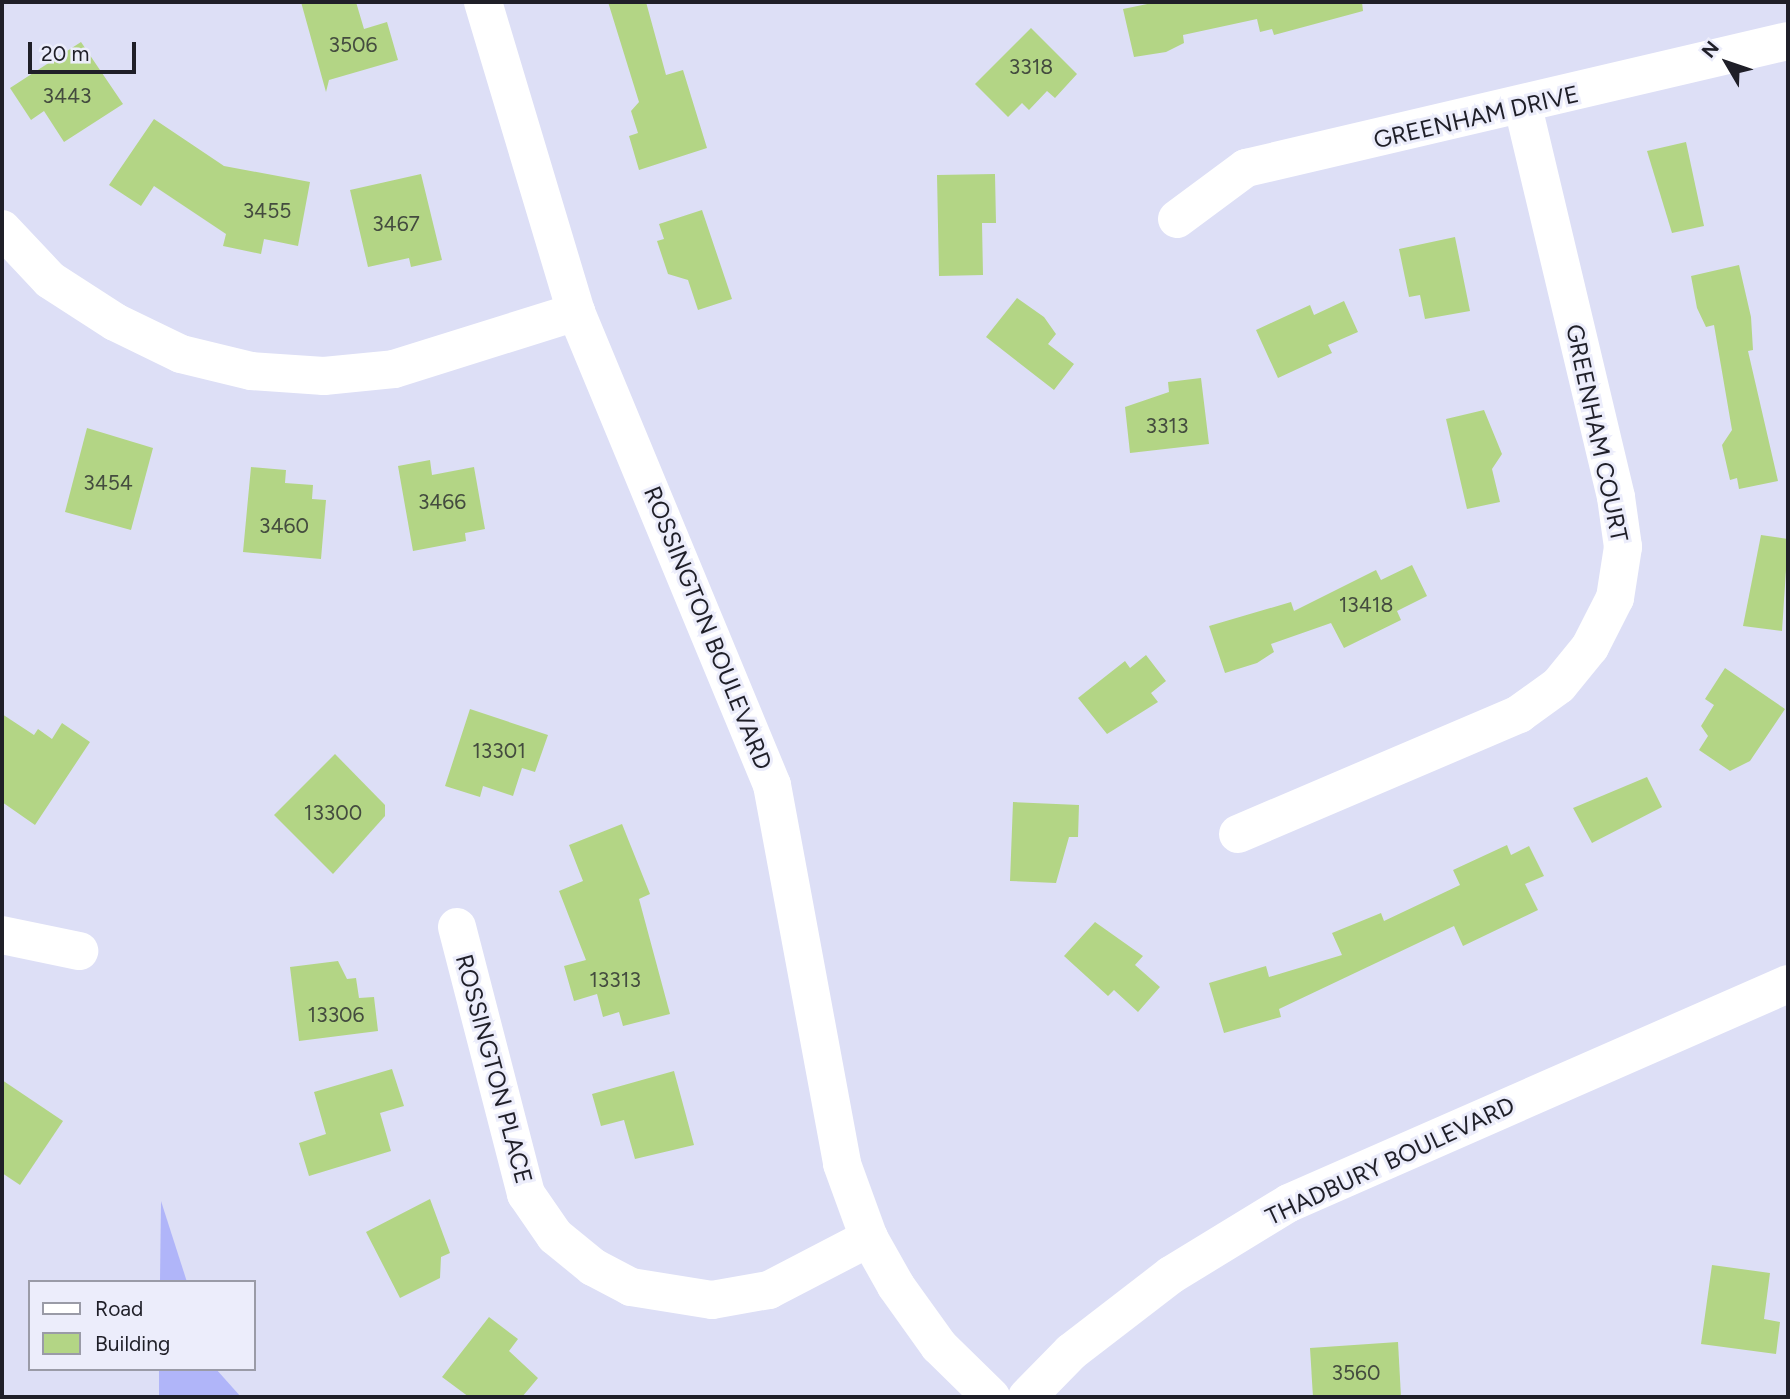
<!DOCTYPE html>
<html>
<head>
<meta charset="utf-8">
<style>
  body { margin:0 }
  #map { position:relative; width:1790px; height:1399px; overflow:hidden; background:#dddff6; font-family:Figtree,sans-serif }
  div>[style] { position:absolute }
  .green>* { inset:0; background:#b0b5f9 }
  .building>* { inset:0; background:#b3d585 }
  .minor>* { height:38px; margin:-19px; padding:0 19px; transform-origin:19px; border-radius:19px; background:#fff }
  span { translate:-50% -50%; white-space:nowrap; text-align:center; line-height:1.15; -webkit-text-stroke:6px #ecedfb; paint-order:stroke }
  .number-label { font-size:21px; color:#444c3f }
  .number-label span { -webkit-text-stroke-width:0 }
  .street-label { font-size:24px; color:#1f1f28 }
  .frame { position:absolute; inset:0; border:4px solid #1f1f28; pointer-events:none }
  .legend { position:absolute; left:28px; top:1280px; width:228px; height:91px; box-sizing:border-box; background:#ecedfb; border:2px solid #9a9ba7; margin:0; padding:9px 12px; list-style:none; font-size:21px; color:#1f1f28 }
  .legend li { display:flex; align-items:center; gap:14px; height:35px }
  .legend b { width:35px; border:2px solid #9a9ba7 }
  .north { position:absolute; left:1692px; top:28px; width:70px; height:70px; -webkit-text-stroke:5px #ecedfb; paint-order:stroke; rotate:309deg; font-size:19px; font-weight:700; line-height:28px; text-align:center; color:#1f1f28 }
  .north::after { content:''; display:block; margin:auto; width:24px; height:32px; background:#1f1f28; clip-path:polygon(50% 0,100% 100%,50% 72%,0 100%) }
  .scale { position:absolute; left:28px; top:42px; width:108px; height:32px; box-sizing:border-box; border:4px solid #1f1f28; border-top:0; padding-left:9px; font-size:21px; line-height:24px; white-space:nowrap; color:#1f1f28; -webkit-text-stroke:5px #ecedfb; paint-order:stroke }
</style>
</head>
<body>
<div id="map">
  <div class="green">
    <i style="clip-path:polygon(161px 1201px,187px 1282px,160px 1282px)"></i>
    <i style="clip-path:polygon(159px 1369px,216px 1369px,241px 1397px,159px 1397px)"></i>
  </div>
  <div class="building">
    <i style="clip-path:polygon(301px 2px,356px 2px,364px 29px,387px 22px,398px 60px,329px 80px,326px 92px)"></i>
    <i style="clip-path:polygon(608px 2px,646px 2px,666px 75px,683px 70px,707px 148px,639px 170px,629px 136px,638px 133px,631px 111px,639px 102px)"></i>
    <i style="clip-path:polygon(1157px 2px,1362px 2px,1363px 11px,1274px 35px,1272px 29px,1260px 32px,1257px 19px,1183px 35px,1184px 43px,1166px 52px,1134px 57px,1123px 9px)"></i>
    <i style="clip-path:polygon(1031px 28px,1077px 74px,1055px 98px,1047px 91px,1029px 110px,1022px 103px,1008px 117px,975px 84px)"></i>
    <i style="clip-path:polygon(81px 42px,123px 104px,64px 142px,44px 111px,31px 120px,10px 88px)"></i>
    <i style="clip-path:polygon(154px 119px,224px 166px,310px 182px,298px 246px,264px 239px,261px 254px,223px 246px,226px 234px,154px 186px,141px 206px,109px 185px)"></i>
    <i style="clip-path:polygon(1686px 142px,1704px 226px,1672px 233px,1647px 151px)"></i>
    <i style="clip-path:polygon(421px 174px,442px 260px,411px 267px,409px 258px,368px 267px,350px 190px)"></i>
    <i style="clip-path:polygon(995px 174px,996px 223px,982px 223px,983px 275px,939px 276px,937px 175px)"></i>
    <i style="clip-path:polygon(702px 210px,732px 299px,698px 310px,688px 280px,668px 274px,657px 241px,664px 239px,659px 224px)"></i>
    <i style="clip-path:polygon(1455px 237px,1470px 311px,1425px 319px,1420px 295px,1409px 297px,1399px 249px)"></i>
    <i style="clip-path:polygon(1739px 265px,1751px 317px,1753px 350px,1748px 351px,1778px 481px,1739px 489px,1737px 478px,1730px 480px,1722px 445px,1732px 430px,1714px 325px,1706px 327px,1697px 308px,1691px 276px)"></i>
    <i style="clip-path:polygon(1017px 298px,1044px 317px,1056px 334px,1048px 344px,1074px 364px,1054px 390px,986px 337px)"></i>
    <i style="clip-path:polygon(1344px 301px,1358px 332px,1328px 345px,1332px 353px,1278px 378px,1256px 330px,1310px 305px,1314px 315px)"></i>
    <i style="clip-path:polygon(1201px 378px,1209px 444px,1130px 453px,1125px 407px,1169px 392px,1168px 382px)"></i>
    <i style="clip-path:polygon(1484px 410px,1502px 454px,1492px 469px,1500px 502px,1467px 509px,1446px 419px)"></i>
    <i style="clip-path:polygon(87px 428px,153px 448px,131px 530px,65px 512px)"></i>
    <i style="clip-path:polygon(430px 460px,432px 475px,474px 467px,485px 529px,465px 533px,466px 541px,413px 551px,398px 466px)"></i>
    <i style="clip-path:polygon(251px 467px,286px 470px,285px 483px,313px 485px,312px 499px,326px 500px,321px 559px,243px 552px)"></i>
    <i style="clip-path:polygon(1761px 535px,1788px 539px,1782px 631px,1743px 626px)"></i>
    <i style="clip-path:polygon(1412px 565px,1427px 596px,1397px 611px,1401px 620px,1344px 648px,1331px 623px,1271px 644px,1274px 652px,1257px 663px,1225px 673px,1209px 626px,1291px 602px,1294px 611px,1376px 570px,1381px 580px)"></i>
    <i style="clip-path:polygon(1146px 655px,1166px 681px,1151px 693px,1158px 702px,1107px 734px,1078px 698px,1125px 661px,1130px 668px)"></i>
    <i style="clip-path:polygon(1725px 668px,1785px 709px,1750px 761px,1730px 771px,1699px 750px,1708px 736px,1701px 726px,1714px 705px,1705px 699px)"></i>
    <i style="clip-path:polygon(470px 709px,548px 735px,535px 772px,522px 768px,513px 796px,483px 786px,480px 797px,445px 786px)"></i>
    <i style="clip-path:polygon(2px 714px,34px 735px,38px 729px,52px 739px,62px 723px,90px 742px,35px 825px,2px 802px)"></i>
    <i style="clip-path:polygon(335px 754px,385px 805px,385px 816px,333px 874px,274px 815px)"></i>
    <i style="clip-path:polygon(1647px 777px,1662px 807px,1592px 843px,1573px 808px)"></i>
    <i style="clip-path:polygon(1013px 802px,1079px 805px,1078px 837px,1069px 837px,1056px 883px,1010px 881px)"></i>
    <i style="clip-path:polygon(622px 824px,650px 894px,639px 899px,670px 1014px,623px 1026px,619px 1012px,603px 1017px,597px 994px,574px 1001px,564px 966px,586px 960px,559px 891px,583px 881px,569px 845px)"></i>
    <i style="clip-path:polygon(1507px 845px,1511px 855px,1529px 846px,1544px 876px,1525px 884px,1538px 910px,1463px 946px,1454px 926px,1279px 1009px,1281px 1017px,1224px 1033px,1209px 983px,1266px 966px,1269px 977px,1342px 955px,1332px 933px,1381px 913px,1384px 921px,1460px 885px,1453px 870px)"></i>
    <i style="clip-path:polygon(1095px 922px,1143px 956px,1135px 965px,1160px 987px,1138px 1012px,1114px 990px,1108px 996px,1064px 956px)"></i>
    <i style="clip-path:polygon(338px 961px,347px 979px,356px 978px,359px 998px,374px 997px,378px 1031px,299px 1041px,290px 967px)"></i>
    <i style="clip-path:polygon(392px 1069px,404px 1106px,380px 1113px,391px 1151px,309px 1176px,299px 1143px,326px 1134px,314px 1092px)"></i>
    <i style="clip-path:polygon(674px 1071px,694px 1145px,635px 1159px,624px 1120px,601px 1126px,592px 1094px)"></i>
    <i style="clip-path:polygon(2px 1080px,63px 1121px,20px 1185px,2px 1173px)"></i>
    <i style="clip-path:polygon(430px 1199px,450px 1253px,441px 1257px,440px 1278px,400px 1298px,366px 1232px)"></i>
    <i style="clip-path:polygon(1712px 1265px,1770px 1273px,1764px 1319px,1780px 1322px,1776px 1354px,1701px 1344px)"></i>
    <i style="clip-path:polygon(489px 1317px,518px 1339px,509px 1351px,538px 1378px,522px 1397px,469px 1397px,442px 1377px)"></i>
    <i style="clip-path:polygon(1398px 1342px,1401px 1397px,1313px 1397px,1310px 1348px)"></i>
  </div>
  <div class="minor">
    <i style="left:483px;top:2px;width:324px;rotate:73.3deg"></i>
    <i style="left:576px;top:312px;width:512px;rotate:67.49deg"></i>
    <i style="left:772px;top:785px;width:385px;rotate:79.5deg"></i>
    <i style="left:842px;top:1164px;width:79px;rotate:70deg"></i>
    <i style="left:869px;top:1238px;width:55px;rotate:60.6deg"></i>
    <i style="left:896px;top:1286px;width:74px;rotate:54.4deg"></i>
    <i style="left:939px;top:1346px;width:73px;rotate:44.4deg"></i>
    <i style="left:1177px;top:219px;width:86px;rotate:-36.5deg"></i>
    <i style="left:1246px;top:168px;width:557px;rotate:-13.19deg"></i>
    <i style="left:2px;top:229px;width:70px;rotate:46.7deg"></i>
    <i style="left:50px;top:280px;width:77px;rotate:32.9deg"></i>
    <i style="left:115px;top:322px;width:73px;rotate:25.9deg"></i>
    <i style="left:181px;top:354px;width:72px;rotate:13.7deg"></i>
    <i style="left:251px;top:371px;width:73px;rotate:3.9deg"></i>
    <i style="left:324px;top:376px;width:70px;rotate:-5.7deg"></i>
    <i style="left:394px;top:369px;width:191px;rotate:-17.4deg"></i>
    <i style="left:1238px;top:834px;width:306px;rotate:-23.1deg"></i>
    <i style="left:1519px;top:714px;width:49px;rotate:-35.9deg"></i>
    <i style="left:1559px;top:685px;width:49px;rotate:-50.8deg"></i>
    <i style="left:1590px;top:647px;width:55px;rotate:-63deg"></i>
    <i style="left:1615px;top:598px;width:52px;rotate:-81.1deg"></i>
    <i style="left:1623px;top:547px;width:50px;rotate:-98deg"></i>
    <i style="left:1616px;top:497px;width:400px;rotate:-103.4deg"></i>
    <i style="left:457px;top:927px;width:276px;rotate:75.5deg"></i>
    <i style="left:526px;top:1194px;width:51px;rotate:55.4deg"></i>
    <i style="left:555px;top:1236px;width:49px;rotate:39.2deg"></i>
    <i style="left:593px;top:1267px;width:43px;rotate:27.8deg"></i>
    <i style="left:631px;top:1287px;width:82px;rotate:9.1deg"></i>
    <i style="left:712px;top:1300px;width:58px;rotate:-10deg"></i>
    <i style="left:769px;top:1290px;width:113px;rotate:-27.5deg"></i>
    <i style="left:2px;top:935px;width:79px;rotate:11.7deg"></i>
    <i style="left:1027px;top:1397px;width:63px;rotate:-45.6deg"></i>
    <i style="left:1071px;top:1352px;width:126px;rotate:-37.6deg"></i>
    <i style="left:1171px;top:1275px;width:138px;rotate:-31.4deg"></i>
    <i style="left:1289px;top:1203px;width:545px;rotate:-23.7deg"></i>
  </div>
  <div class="number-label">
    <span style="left:353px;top:45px">3506</span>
    <span style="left:1031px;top:67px">3318</span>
    <span style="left:67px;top:96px">3443</span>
    <span style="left:267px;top:211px">3455</span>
    <span style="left:396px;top:224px">3467</span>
    <span style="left:1167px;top:426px">3313</span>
    <span style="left:108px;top:483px">3454</span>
    <span style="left:442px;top:502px">3466</span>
    <span style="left:284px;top:526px">3460</span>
    <span style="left:1366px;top:605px">13418</span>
    <span style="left:499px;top:751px">13301</span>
    <span style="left:333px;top:813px">13300</span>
    <span style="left:615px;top:980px">13313</span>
    <span style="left:336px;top:1015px">13306</span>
    <span style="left:1356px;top:1373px">3560</span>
  </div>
  <div class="street-label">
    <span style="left:1476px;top:117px;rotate:-13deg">GREENHAM DRIVE</span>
    <span style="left:1597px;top:433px;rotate:78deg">GREENHAM COURT</span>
    <span style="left:708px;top:628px;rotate:68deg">ROSSINGTON BOULEVARD</span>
    <span style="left:494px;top:1069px;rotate:75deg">ROSSINGTON PLACE</span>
    <span style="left:1390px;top:1161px;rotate:-25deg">THADBURY BOULEVARD</span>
  </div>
  <div class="frame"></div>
  <ul class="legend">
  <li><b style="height:9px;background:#fff"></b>Road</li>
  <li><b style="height:19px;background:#b3d585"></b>Building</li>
  </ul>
  <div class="north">N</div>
  <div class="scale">20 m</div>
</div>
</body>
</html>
